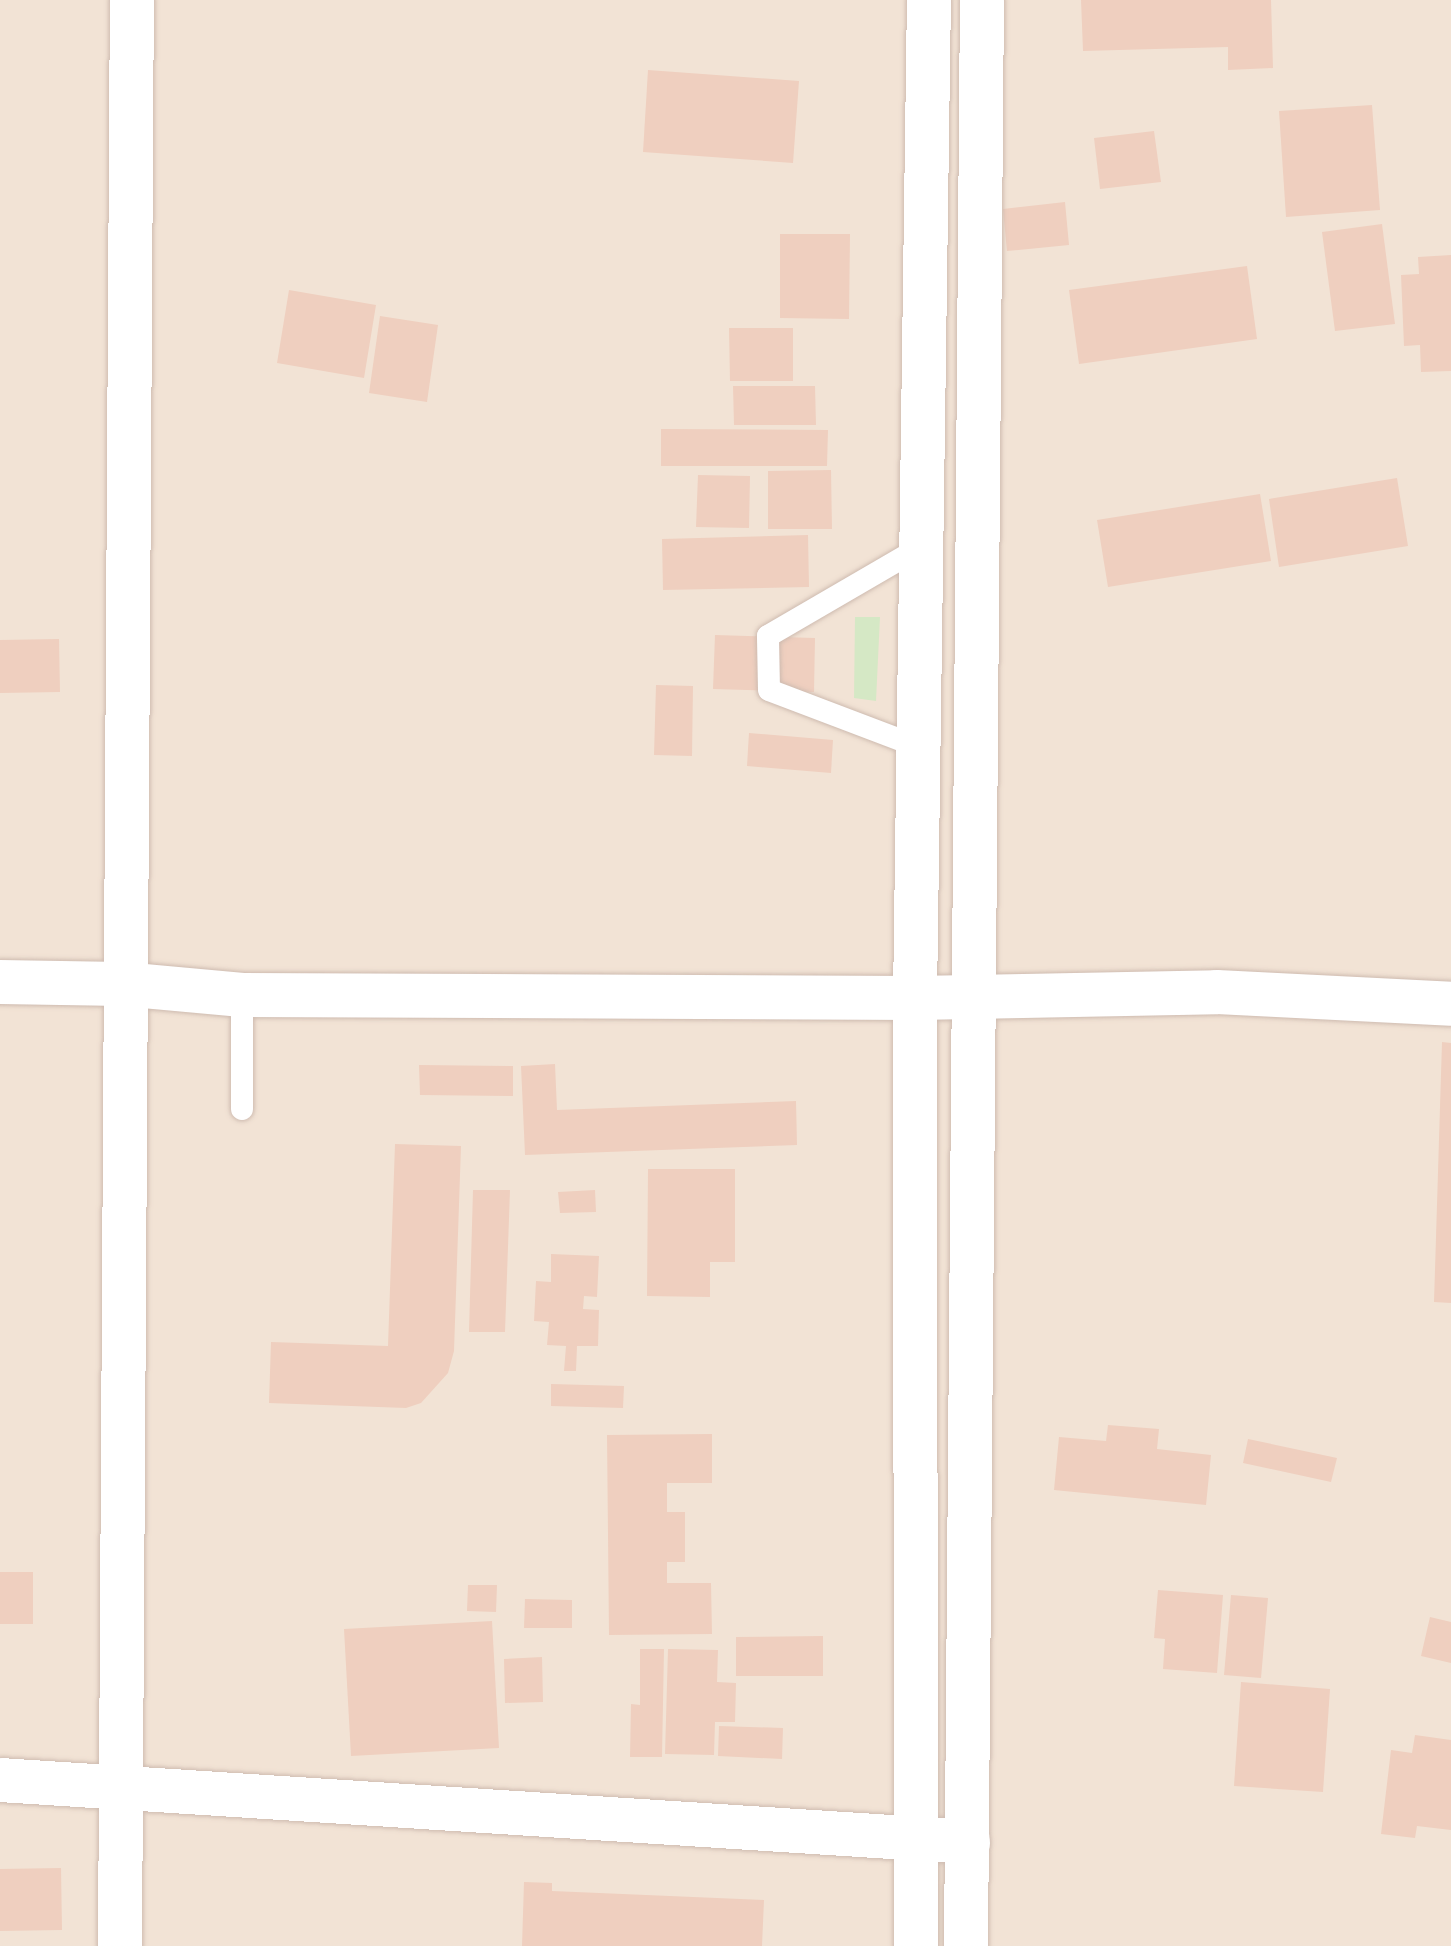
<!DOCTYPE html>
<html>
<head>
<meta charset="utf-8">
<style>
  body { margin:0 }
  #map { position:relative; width:1451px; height:1946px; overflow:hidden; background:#fbf1e6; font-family:"DM Sans",sans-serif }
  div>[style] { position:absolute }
  .residential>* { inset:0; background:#f2e3d5 }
  .green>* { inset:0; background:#d5e8c5 }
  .building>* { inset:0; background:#efcfbf }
  .roads { filter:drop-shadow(0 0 2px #cebbb0) drop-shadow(0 0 2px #cebbb0) }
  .service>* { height:22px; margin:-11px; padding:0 11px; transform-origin:11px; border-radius:11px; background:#fff }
  .minor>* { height:44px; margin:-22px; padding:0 22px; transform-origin:22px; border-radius:22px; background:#fff }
  .tertiary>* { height:44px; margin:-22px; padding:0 22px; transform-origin:22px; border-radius:22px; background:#fff }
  span { translate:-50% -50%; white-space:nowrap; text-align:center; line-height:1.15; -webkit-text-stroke:7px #fef6ec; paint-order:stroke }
</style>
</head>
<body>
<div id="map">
  <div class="residential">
    <i style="clip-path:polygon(0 0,1451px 0,1451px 1946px,0 1946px)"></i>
  </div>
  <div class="green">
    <i style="clip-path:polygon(855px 617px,880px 617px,876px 701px,854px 698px)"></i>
  </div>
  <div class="building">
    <i style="clip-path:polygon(1081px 0,1271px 0,1273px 68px,1228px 70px,1228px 47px,1083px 51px)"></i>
    <i style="clip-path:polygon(648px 70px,799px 81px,793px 163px,643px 152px)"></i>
    <i style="clip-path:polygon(1372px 105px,1380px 210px,1286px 217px,1279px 111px)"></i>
    <i style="clip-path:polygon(1154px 131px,1161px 182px,1100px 189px,1094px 138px)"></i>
    <i style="clip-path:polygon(1065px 202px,1069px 245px,1007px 251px,1003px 209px)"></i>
    <i style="clip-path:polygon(1382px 224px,1395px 324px,1335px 331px,1322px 232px)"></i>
    <i style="clip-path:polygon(780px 234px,850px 234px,849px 319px,780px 318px)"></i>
    <i style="clip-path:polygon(1451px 255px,1451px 371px,1421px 372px,1420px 345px,1404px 346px,1401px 275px,1419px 274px,1418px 257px)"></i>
    <i style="clip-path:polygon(1247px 266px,1257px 339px,1079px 364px,1069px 290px)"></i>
    <i style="clip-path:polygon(289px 290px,376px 305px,364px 378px,277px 363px)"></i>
    <i style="clip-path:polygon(380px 316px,438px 325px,427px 402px,369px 393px)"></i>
    <i style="clip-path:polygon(729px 328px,793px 328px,793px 381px,730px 381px)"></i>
    <i style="clip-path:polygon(733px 386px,815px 386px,816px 425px,734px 425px)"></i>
    <i style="clip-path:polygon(661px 429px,828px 430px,827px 466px,661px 466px)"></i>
    <i style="clip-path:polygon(831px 470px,832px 529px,768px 529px,768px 471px)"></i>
    <i style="clip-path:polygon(698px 475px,750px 476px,749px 528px,696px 527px)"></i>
    <i style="clip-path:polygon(1397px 478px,1408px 546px,1279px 567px,1269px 499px)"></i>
    <i style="clip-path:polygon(1260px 494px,1271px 561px,1108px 587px,1097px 520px)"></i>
    <i style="clip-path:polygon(808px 535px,809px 587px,663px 590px,662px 539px)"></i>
    <i style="clip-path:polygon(715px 635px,815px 638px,814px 692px,713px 689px)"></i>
    <i style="clip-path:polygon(59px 639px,60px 692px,0 693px,0 640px)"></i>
    <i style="clip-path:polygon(656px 685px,693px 686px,692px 756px,654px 755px)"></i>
    <i style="clip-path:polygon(749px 733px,833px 740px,831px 773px,747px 766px)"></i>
    <i style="clip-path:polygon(1442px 1042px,1451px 1043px,1451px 1303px,1434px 1302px)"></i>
    <i style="clip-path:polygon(555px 1064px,557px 1110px,796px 1101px,797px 1145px,525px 1155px,521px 1066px)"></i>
    <i style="clip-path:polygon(419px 1065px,513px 1066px,513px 1096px,420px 1095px)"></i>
    <i style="clip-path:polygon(395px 1144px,461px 1146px,454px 1351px,448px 1373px,421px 1403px,406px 1408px,269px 1403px,271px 1342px,388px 1346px)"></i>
    <i style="clip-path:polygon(648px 1169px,735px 1169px,735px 1262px,710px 1262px,710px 1297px,647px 1296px)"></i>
    <i style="clip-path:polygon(473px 1190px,510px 1190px,505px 1332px,469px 1332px)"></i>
    <i style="clip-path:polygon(595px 1190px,596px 1212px,560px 1213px,558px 1192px)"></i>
    <i style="clip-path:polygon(551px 1254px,599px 1256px,597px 1297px,584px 1296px,583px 1309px,599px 1310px,598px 1346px,577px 1346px,576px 1371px,564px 1371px,566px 1346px,547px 1345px,549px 1322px,534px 1321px,536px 1281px,551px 1282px)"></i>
    <i style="clip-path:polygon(551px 1384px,624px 1386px,623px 1408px,551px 1406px)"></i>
    <i style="clip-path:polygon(1108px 1425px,1159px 1429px,1157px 1449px,1211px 1455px,1206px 1505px,1054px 1490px,1059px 1437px,1106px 1441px)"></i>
    <i style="clip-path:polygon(712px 1434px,712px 1483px,667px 1483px,667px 1512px,685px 1512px,685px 1562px,667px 1562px,667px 1583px,711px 1583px,712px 1634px,609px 1635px,607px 1435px)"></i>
    <i style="clip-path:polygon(1248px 1439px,1337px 1458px,1331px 1482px,1243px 1463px)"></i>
    <i style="clip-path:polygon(0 1572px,33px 1572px,33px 1624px,0 1624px)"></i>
    <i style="clip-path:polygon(468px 1585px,497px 1585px,496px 1612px,467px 1611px)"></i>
    <i style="clip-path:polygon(1158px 1590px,1223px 1595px,1217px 1673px,1163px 1669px,1165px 1639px,1154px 1638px)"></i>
    <i style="clip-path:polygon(1231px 1595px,1268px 1598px,1261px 1678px,1224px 1675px)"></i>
    <i style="clip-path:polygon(525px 1599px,572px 1600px,572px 1628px,524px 1628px)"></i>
    <i style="clip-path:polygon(1430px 1617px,1451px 1622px,1451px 1663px,1421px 1656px)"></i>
    <i style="clip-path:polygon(492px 1621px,499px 1748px,351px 1756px,344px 1629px)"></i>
    <i style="clip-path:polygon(823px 1636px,823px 1676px,736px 1676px,736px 1637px)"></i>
    <i style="clip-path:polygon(640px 1649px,664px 1649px,662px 1757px,630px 1757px,631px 1704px,640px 1705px)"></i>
    <i style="clip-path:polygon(668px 1649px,718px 1650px,717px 1682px,736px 1683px,735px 1722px,715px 1722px,714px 1755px,665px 1754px)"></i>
    <i style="clip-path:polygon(542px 1657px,543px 1702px,505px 1703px,504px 1659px)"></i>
    <i style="clip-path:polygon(1241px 1682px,1330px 1689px,1323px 1792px,1234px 1786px)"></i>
    <i style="clip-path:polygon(719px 1726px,783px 1728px,782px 1759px,718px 1756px)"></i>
    <i style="clip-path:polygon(1415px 1735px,1451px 1740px,1451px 1830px,1417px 1826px,1415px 1838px,1381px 1834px,1391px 1750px,1412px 1753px)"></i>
    <i style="clip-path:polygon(61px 1868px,62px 1930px,0 1931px,0 1869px)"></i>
    <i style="clip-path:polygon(524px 1882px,552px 1883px,552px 1891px,764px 1900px,762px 1946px,522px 1946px)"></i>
  </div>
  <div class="roads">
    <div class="service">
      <i style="left:919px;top:747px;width:160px;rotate:-159.2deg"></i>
      <i style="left:769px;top:690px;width:54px;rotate:-91.1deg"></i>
      <i style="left:768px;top:636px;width:177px;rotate:-30.2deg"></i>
      <i style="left:242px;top:995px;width:114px;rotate:90deg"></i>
    </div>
    <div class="minor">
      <i style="left:0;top:982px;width:122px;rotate:0.9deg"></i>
      <i style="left:122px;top:984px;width:121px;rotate:5.2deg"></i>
      <i style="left:242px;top:995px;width:673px;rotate:0.26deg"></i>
      <i style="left:915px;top:998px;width:302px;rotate:-1.1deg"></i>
      <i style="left:1217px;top:992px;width:234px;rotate:2.9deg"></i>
      <i style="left:0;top:1780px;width:970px;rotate:3.66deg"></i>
      <i style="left:120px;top:1946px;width:1946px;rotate:-89.65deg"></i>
    </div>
    <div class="tertiary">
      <i style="left:916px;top:1946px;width:948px;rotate:-90.06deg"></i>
      <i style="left:915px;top:998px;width:998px;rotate:-89.2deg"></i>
      <i style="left:966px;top:1946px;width:1946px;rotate:-89.53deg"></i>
    </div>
  </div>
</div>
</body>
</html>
